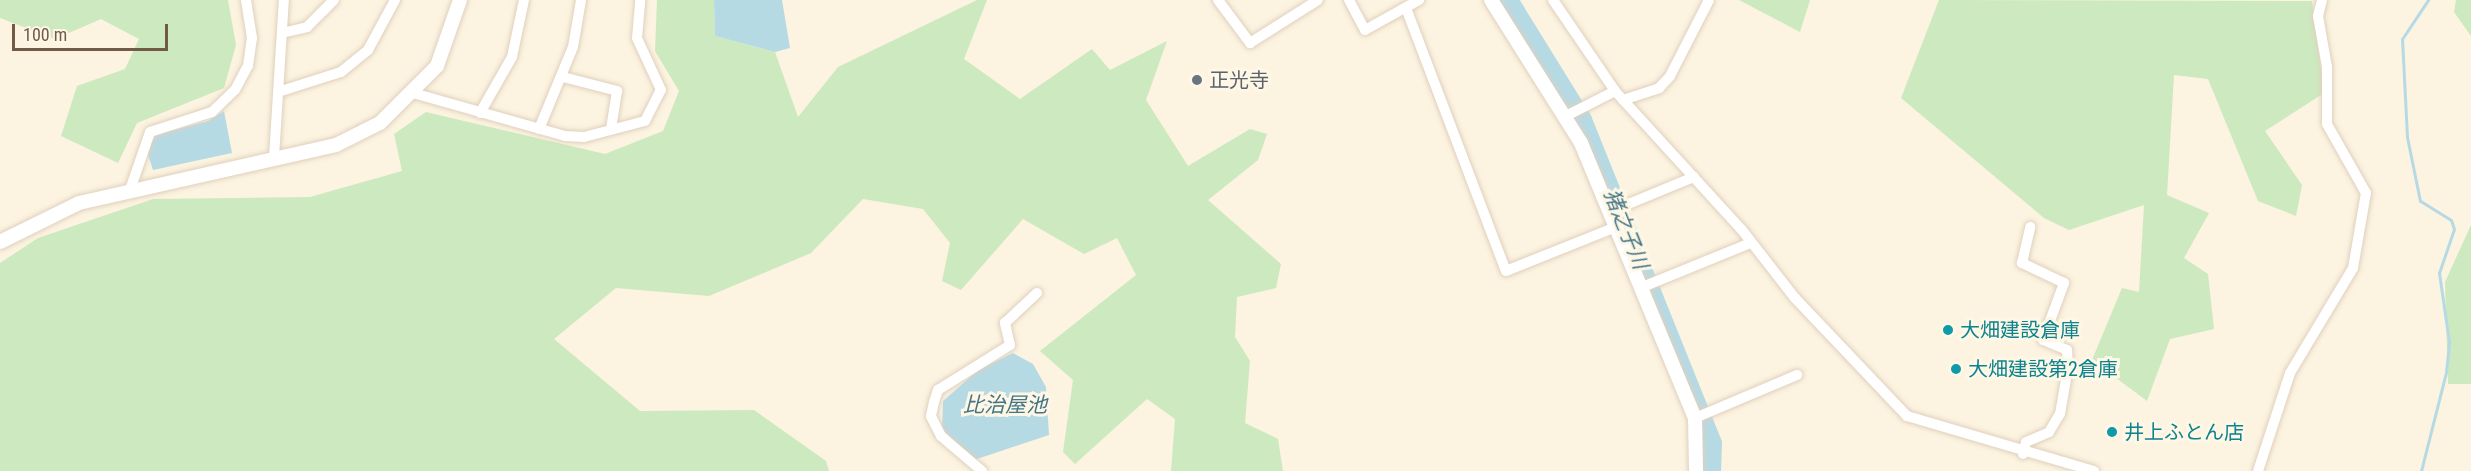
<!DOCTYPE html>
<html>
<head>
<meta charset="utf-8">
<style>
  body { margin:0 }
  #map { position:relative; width:2471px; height:471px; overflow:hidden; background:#fcf3e0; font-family:"Roboto Condensed","Noto Sans JP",sans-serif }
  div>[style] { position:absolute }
  .green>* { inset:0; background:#cde9bf }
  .water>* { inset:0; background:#b6dae4 }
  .stream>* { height:3px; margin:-1.5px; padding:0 1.5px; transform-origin:1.5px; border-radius:1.5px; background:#b6dae4 }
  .river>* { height:20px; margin:-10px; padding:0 10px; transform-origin:10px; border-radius:10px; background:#b6dae4 }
  .roads { filter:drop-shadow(0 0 2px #dfd0bd) drop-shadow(0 0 2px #dfd0bd) }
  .street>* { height:10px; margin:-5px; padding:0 5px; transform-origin:5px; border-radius:5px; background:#fff }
  .secondary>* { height:14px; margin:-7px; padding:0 7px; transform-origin:7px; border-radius:7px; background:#fff }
  .dots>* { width:16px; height:16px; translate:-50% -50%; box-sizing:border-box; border:3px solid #fff7e6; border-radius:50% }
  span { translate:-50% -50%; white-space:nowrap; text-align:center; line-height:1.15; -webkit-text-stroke:6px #fff7e6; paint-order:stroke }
  .worship-label { font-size:20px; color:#5b616d }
  .left { translate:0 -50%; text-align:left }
  .culture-label { font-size:20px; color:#0d838f }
  .water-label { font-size:21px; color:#427585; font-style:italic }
  .scale { position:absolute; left:12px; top:24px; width:156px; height:27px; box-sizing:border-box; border:3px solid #725a48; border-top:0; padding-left:8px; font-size:18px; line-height:21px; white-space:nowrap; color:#725a48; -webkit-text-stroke:4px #fff7e6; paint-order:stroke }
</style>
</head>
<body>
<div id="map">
  <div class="green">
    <i style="clip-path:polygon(0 0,228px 0,236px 45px,224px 88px,137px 123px,118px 163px,61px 136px,77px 86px,125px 69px,139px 39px,101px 19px,55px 39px,0 18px)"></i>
    <i style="clip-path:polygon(657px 0,714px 0,715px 36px,775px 52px,798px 117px,838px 67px,977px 0,987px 0,964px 59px,1020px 99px,1092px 49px,1110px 70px,1167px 41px,1146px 100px,1188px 166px,1250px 129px,1267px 134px,1258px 160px,1208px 200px,1281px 264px,1276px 288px,1237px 297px,1235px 337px,1250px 361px,1245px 423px,1278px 439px,1283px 471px,1171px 471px,1175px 419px,1147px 399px,1075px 464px,1063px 452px,1073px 380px,1040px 351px,1136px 275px,1117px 238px,1084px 254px,1023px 219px,961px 290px,942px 281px,950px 243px,923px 209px,863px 199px,811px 253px,709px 296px,616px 288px,554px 339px,640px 411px,754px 410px,826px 461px,829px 471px,0 471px,0 263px,38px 238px,153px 199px,310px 197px,402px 171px,394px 134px,426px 112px,605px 154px,663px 131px,679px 91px,655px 51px)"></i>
    <i style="clip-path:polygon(1739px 0,1810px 0,1800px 32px)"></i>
    <i style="clip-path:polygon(1939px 0,2312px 1px,2324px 93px,2265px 131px,2302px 185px,2296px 216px,2258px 201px,2208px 79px,2174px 75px,2167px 195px,2209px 213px,2184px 258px,2208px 274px,2214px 329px,2170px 339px,2147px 401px,2092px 360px,2122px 288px,2139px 292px,2144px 205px,2069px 230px,2044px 218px,1901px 98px)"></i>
    <i style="clip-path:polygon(2456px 0,2471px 0,2471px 36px,2454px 12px)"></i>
    <i style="clip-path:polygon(2471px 225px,2471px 384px,2448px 384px,2445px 282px)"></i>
  </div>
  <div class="water">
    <i style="clip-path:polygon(714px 0,782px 0,790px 48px,775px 52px,715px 36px)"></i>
    <i style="clip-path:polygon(224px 111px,232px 153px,153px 170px,147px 152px,155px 135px,208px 121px)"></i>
    <i style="clip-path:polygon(1013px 353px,1033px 364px,1046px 387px,1049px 435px,974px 460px,942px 429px,943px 401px,978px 370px)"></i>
  </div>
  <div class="stream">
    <i style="left:2421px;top:471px;width:102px;rotate:-75.8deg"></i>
    <i style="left:2446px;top:372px;width:30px;rotate:-84deg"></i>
    <i style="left:2449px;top:342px;width:70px;rotate:-98.2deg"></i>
    <i style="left:2439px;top:273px;width:46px;rotate:-71.2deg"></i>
    <i style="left:2454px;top:229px;width:9px;rotate:-108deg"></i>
    <i style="left:2451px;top:220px;width:36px;rotate:-148deg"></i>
    <i style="left:2420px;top:201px;width:65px;rotate:-101.5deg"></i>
    <i style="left:2407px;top:137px;width:98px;rotate:-92.9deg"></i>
    <i style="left:2402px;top:39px;width:47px;rotate:-56.3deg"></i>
  </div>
  <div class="river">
    <i style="left:1508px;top:0;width:141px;rotate:58.3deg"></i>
    <i style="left:1582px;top:120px;width:348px;rotate:68.1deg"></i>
    <i style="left:1712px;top:443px;width:28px;rotate:92deg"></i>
  </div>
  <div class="roads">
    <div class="street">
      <i style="left:1218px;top:0;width:54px;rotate:53.3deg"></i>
      <i style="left:1250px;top:43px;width:80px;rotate:-32.3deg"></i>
      <i style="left:1349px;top:0;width:34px;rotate:62deg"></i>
      <i style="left:1365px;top:30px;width:62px;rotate:-29.1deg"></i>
      <i style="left:1553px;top:0;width:110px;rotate:55.7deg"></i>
      <i style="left:1615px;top:91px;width:188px;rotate:47.6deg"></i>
      <i style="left:1742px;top:230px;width:86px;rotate:52.1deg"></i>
      <i style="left:1795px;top:298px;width:163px;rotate:46.5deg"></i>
      <i style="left:1907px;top:416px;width:195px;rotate:16.4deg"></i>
      <i style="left:1406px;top:8px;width:281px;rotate:69.2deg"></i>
      <i style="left:1506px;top:271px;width:118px;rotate:-21.8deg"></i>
      <i style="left:282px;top:33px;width:26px;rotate:-13deg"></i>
      <i style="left:307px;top:27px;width:38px;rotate:-45deg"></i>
      <i style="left:563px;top:77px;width:56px;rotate:14.5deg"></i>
      <i style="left:617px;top:91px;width:39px;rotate:99deg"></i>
      <i style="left:278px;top:92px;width:66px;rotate:-17.6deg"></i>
      <i style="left:341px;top:72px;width:35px;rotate:-39deg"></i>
      <i style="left:368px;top:50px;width:57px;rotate:-61.6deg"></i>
      <i style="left:413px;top:93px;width:158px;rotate:15.8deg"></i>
      <i style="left:565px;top:136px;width:19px;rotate:3deg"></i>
      <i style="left:584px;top:137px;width:63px;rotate:-14.7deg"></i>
      <i style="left:645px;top:121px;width:35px;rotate:-63deg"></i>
      <i style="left:661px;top:90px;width:57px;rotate:-114.8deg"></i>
      <i style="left:637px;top:38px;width:38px;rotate:-85deg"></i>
      <i style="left:1623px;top:100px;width:38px;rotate:-18deg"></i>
      <i style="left:1659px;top:88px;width:16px;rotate:-47deg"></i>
      <i style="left:1670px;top:76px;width:85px;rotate:-62.8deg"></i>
      <i style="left:480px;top:113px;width:64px;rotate:-60.3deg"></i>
      <i style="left:512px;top:57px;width:58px;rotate:-78.1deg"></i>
      <i style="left:1566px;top:116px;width:55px;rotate:-27deg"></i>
      <i style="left:539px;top:129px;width:89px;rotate:-67.5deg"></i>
      <i style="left:573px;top:47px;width:48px;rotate:-80.3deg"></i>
      <i style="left:274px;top:157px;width:157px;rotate:-86.4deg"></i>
      <i style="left:131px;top:187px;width:58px;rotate:-70.9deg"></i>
      <i style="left:150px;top:132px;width:65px;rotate:-17.9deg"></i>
      <i style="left:212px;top:112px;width:32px;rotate:-44deg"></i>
      <i style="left:235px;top:90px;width:27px;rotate:-62deg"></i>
      <i style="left:248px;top:66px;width:28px;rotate:-82deg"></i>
      <i style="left:252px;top:38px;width:38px;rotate:-99deg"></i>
      <i style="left:1609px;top:212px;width:92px;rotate:-22.4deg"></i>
      <i style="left:1640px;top:288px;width:119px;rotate:-22.2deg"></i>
      <i style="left:1695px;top:418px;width:111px;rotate:-22.9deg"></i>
      <i style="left:2023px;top:454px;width:12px;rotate:-76deg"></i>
      <i style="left:2026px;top:442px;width:25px;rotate:-23deg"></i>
      <i style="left:2049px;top:432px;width:21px;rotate:-59deg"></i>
      <i style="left:2060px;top:414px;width:47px;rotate:-80.1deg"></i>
      <i style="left:2068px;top:368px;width:18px;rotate:-93deg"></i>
      <i style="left:2067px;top:350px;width:26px;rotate:-157deg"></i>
      <i style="left:2043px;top:340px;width:61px;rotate:-69.8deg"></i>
      <i style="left:2064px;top:283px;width:47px;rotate:-154.5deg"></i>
      <i style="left:2022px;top:263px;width:37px;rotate:-77deg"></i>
      <i style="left:982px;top:471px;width:54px;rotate:-139.5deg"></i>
      <i style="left:941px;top:436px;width:22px;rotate:-117deg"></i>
      <i style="left:931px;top:416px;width:14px;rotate:-78deg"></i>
      <i style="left:934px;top:402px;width:13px;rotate:-72deg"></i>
      <i style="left:938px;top:390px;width:85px;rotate:-32deg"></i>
      <i style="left:1010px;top:345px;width:23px;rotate:-103deg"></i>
      <i style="left:1005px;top:323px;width:44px;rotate:-43.2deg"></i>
      <i style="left:2258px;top:471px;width:103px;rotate:-71.9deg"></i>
      <i style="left:2290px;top:373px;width:122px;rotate:-59deg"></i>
      <i style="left:2353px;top:268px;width:76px;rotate:-80.2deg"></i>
      <i style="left:2366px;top:193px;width:79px;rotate:-119.5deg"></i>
      <i style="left:2327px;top:124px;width:57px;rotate:-90deg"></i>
      <i style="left:2327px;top:67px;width:52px;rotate:-100deg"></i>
      <i style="left:2318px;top:16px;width:16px;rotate:-76deg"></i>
    </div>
    <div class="secondary">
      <i style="left:1491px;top:0;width:169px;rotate:57.8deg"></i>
      <i style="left:1581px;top:143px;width:298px;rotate:67.5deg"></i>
      <i style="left:1695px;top:418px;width:53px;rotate:88.9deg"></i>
      <i style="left:0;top:242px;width:88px;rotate:-26.3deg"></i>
      <i style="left:79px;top:203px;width:263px;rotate:-12.7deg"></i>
      <i style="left:336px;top:145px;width:49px;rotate:-26.6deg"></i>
      <i style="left:380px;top:123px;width:81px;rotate:-45deg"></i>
      <i style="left:437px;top:66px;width:70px;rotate:-70.8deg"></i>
    </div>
  </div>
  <div class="dots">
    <i style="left:1197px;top:80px;background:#6b7280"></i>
    <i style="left:1948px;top:330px;background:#0f9aa8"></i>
    <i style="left:1956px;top:369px;background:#0f9aa8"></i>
    <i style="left:2112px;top:432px;background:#0f9aa8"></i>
  </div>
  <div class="worship-label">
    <span class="left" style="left:1209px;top:80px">正光寺</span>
  </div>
  <div class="culture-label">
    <span class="left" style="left:1960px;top:330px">大畑建設倉庫</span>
    <span class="left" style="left:1968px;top:369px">大畑建設第2倉庫</span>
    <span class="left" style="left:2124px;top:432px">井上ふとん店</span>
  </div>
  <div class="water-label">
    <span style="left:1626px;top:229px;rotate:68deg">猪之子川</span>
    <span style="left:1005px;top:405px">比治屋池</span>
  </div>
  <div class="scale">100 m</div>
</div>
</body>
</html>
